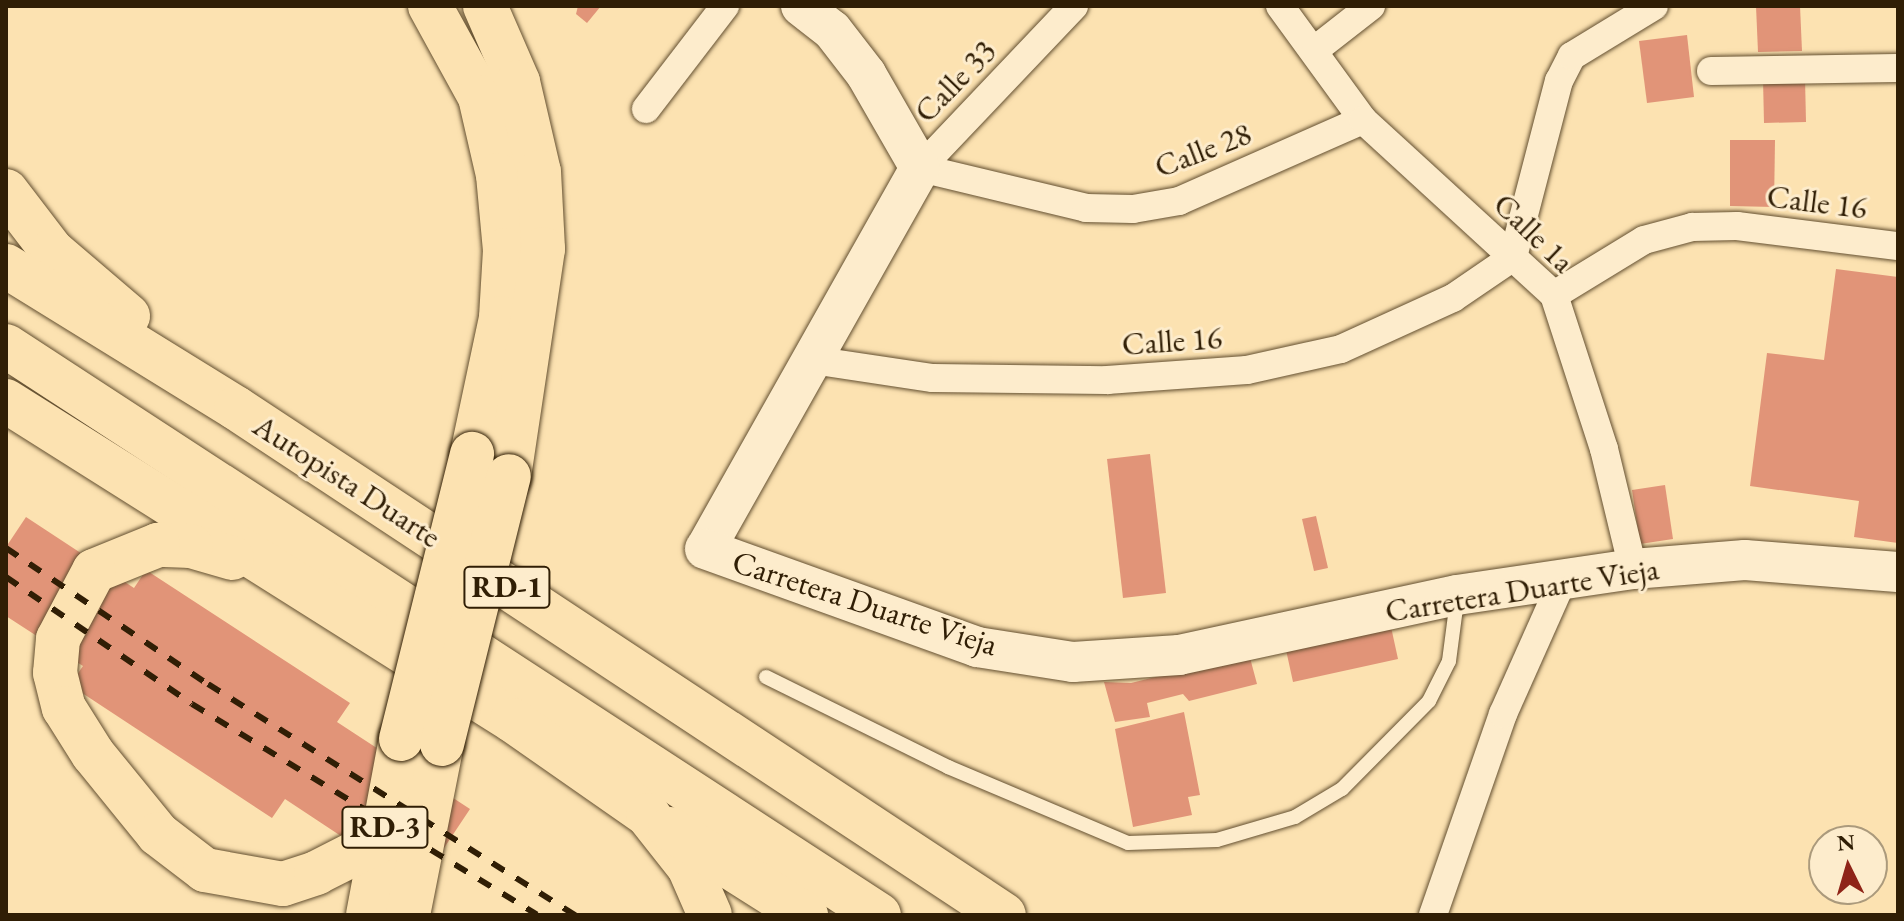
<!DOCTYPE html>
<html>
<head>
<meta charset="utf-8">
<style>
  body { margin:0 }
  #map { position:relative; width:1904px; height:921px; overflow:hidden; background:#fce2b1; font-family:"EB Garamond",serif }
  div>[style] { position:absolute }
  .building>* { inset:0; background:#e19478 }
  .roads { filter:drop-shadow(0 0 2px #634f30) drop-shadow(0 0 2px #634f30) }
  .service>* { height:14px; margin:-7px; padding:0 7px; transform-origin:7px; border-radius:7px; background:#fdeccc }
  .minor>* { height:28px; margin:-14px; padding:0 14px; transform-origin:14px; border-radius:14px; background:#fdeccc }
  .secondary>* { height:40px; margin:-20px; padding:0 20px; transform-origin:20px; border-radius:20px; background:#fdeccc }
  .primary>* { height:44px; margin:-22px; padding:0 22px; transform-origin:22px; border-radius:22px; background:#fce2b1 }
  .motorway>* { height:44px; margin:-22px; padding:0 22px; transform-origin:22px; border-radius:22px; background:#fce2b1 }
  .rail>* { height:6px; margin-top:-3px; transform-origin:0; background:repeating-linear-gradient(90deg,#301e05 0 14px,transparent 0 28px) }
  .bridges { filter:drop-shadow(0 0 2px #301e05) drop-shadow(0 0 2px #301e05) }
  .primary-bridge>* { height:44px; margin:-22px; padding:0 22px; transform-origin:22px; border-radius:22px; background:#fce2b1 }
  span { translate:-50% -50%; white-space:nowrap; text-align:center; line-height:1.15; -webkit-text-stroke:6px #fdeccc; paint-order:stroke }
  .shield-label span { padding:2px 6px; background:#fdeccc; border:2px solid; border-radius:6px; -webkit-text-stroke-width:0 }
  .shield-label { font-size:30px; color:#301e05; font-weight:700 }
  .street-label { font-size:32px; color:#301e05 }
  .frame { position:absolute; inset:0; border:8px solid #301e05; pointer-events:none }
  .north { position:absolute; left:1808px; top:825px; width:80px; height:80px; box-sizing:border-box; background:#fdeccc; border:2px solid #ab9a7c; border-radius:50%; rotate:355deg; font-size:22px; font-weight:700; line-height:32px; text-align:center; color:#301e05 }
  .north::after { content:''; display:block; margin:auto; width:28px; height:36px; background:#8f2418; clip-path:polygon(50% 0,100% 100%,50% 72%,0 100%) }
</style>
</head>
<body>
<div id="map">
  <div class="building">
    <i style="clip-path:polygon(578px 6px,601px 6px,587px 23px,576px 14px)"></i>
    <i style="clip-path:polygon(1756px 6px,1800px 6px,1802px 51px,1758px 52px)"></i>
    <i style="clip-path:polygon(1687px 35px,1694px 97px,1647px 103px,1639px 41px)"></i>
    <i style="clip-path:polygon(1805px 78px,1806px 122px,1764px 123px,1763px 79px)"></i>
    <i style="clip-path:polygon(1730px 140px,1775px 140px,1774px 207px,1730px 206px)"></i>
    <i style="clip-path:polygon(1836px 269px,1898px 277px,1898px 543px,1854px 537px,1859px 501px,1750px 486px,1767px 353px,1824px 360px)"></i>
    <i style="clip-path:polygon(1150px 454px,1166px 593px,1123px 598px,1107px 459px)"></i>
    <i style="clip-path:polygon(1665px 485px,1673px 539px,1640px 544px,1632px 490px)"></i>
    <i style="clip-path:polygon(1316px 516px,1328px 568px,1314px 571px,1302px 519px)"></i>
    <i style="clip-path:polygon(26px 517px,134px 588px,146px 570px,350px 703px,337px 722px,470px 809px,418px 887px,285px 799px,272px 818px,70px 685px,83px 666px,6px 616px,6px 547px)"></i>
    <i style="clip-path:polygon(1391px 627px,1398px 659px,1293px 682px,1286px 650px)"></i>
    <i style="clip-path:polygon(1249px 654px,1257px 684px,1189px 701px,1183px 694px,1147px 703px,1150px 717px,1115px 722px,1104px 682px,1131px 683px)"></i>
    <i style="clip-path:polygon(1184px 712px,1200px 795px,1188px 797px,1192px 815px,1133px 827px,1115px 729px)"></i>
  </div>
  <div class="roads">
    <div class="service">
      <i style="left:766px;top:677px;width:203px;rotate:26.3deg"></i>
      <i style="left:948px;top:767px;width:195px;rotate:22.9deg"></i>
      <i style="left:1128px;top:843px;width:89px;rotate:-1.9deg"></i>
      <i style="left:1217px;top:840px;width:81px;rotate:-16.4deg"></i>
      <i style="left:1295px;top:817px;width:55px;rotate:-30.8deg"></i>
      <i style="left:1342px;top:789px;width:124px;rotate:-45.3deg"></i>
      <i style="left:1429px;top:701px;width:45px;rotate:-63.4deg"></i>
      <i style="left:1449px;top:661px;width:62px;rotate:-82.5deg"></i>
    </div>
    <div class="minor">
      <i style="left:1074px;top:6px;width:224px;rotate:133.5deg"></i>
      <i style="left:920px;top:168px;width:171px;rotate:13.5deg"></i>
      <i style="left:1086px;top:208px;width:47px;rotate:1.2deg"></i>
      <i style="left:1133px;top:209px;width:47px;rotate:-9.9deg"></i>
      <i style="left:1179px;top:201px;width:201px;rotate:-23.8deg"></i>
      <i style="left:1280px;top:6px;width:141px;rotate:53.9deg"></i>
      <i style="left:1363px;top:120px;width:259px;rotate:42.5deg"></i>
      <i style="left:1554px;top:295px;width:162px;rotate:72deg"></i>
      <i style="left:1604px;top:449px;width:123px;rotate:76.4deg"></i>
      <i style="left:1316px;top:49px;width:70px;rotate:-38deg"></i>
      <i style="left:1711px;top:71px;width:187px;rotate:-0.9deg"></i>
      <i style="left:646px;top:109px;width:130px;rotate:-52.5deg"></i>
      <i style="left:1554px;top:295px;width:105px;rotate:-31.4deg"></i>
      <i style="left:1644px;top:240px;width:50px;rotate:-15.2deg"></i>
      <i style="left:1692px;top:227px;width:45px;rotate:-1.3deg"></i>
      <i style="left:1737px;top:226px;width:162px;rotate:7.1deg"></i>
      <i style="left:812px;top:360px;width:122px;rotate:8.5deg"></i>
      <i style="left:933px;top:378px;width:174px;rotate:0.7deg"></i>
      <i style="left:1107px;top:380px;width:140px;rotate:-4.1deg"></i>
      <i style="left:1247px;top:370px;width:96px;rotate:-12.6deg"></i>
      <i style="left:1341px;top:349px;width:123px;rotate:-24.5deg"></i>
      <i style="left:1453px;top:298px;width:73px;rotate:-34.3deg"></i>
      <i style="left:1513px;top:257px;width:182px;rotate:-75.4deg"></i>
      <i style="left:1559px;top:81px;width:28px;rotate:-63deg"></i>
      <i style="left:1572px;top:56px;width:96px;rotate:-31.4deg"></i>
      <i style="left:1433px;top:915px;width:213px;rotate:-70.8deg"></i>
      <i style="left:1503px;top:714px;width:148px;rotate:-66deg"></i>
    </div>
    <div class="secondary">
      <i style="left:801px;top:6px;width:39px;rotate:38deg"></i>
      <i style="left:832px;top:30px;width:56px;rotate:52.3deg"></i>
      <i style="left:866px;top:74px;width:108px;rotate:60.1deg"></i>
      <i style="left:920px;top:168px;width:437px;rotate:119.4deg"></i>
      <i style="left:705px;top:549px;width:289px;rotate:19.8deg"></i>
      <i style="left:977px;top:647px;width:97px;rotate:8.9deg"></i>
      <i style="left:1073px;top:662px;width:106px;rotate:-3.8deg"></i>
      <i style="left:1179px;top:655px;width:284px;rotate:-12.2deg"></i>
      <i style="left:1457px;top:595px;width:178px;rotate:-8.4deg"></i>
      <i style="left:1633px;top:569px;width:112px;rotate:-4.6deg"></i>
      <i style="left:1745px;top:560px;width:153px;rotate:4.5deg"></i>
    </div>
    <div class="primary">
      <i style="left:430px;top:6px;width:104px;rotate:61.2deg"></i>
      <i style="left:480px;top:97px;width:80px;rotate:77deg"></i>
      <i style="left:498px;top:175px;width:75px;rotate:84.7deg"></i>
      <i style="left:505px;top:250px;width:68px;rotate:93.4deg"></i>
      <i style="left:501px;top:318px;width:139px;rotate:102deg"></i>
      <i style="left:485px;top:6px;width:83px;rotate:66.5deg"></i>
      <i style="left:518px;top:82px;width:92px;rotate:76.9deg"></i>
      <i style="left:539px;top:172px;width:77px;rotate:87deg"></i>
      <i style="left:543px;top:249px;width:230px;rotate:98.5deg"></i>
      <i style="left:368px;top:915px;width:179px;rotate:-79.4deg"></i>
      <i style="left:408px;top:915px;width:174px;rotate:-78.8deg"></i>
    </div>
    <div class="motorway">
      <i style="left:6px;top:191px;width:76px;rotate:52.5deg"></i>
      <i style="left:52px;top:251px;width:100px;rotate:40.5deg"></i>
      <i style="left:6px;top:266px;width:270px;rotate:31.7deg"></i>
      <i style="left:236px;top:408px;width:920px;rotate:33.43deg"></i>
      <i style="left:6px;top:346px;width:1042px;rotate:33.1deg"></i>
      <i style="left:6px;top:401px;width:598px;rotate:32.23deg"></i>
      <i style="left:512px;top:720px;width:166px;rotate:34.9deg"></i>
      <i style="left:648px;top:815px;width:66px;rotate:51.7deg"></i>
      <i style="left:689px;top:867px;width:52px;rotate:66.4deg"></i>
      <i style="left:232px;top:558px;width:43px;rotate:-163.7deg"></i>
      <i style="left:191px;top:546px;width:33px;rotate:-178deg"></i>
      <i style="left:158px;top:545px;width:69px;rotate:157.9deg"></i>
      <i style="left:94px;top:571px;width:77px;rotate:117.9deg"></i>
      <i style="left:58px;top:639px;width:34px;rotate:95deg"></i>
      <i style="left:55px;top:673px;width:36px;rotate:76deg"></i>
      <i style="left:64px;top:708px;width:54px;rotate:57.8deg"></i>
      <i style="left:93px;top:754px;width:103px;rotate:50.9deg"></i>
      <i style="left:158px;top:834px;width:59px;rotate:37.5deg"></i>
      <i style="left:205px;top:870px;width:79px;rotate:10.2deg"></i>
      <i style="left:283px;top:884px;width:35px;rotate:-18deg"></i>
      <i style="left:316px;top:873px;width:75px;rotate:-26.9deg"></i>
      <i style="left:670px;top:829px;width:161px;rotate:32.3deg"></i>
    </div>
  </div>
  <div class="rail">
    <i style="left:6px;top:548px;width:244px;rotate:34deg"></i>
    <i style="left:208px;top:684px;width:434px;rotate:32.2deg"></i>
    <i style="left:6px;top:577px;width:225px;rotate:34.3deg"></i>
    <i style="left:192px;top:704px;width:404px;rotate:31.4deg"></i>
  </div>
  <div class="bridges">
    <div class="primary-bridge">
      <i style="left:401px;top:739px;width:294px;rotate:-76deg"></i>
      <i style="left:442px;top:744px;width:276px;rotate:-76deg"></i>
    </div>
  </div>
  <div class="shield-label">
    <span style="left:507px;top:587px">RD-1</span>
    <span style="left:385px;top:827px">RD-3</span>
  </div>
  <div class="street-label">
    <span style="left:955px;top:81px;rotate:-46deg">Calle 33</span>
    <span style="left:1203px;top:150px;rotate:-21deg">Calle 28</span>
    <span style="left:1817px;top:202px;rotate:7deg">Calle 16</span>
    <span style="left:1534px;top:233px;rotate:44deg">Calle 1a</span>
    <span style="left:1172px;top:341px;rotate:-4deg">Calle 16</span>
    <span style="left:347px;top:481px;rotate:33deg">Autopista Duarte</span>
    <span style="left:1522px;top:590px;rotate:-9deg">Carretera Duarte Vieja</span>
    <span style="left:865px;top:603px;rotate:18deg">Carretera Duarte Vieja</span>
  </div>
  <div class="frame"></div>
  <div class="north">N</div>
</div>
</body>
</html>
